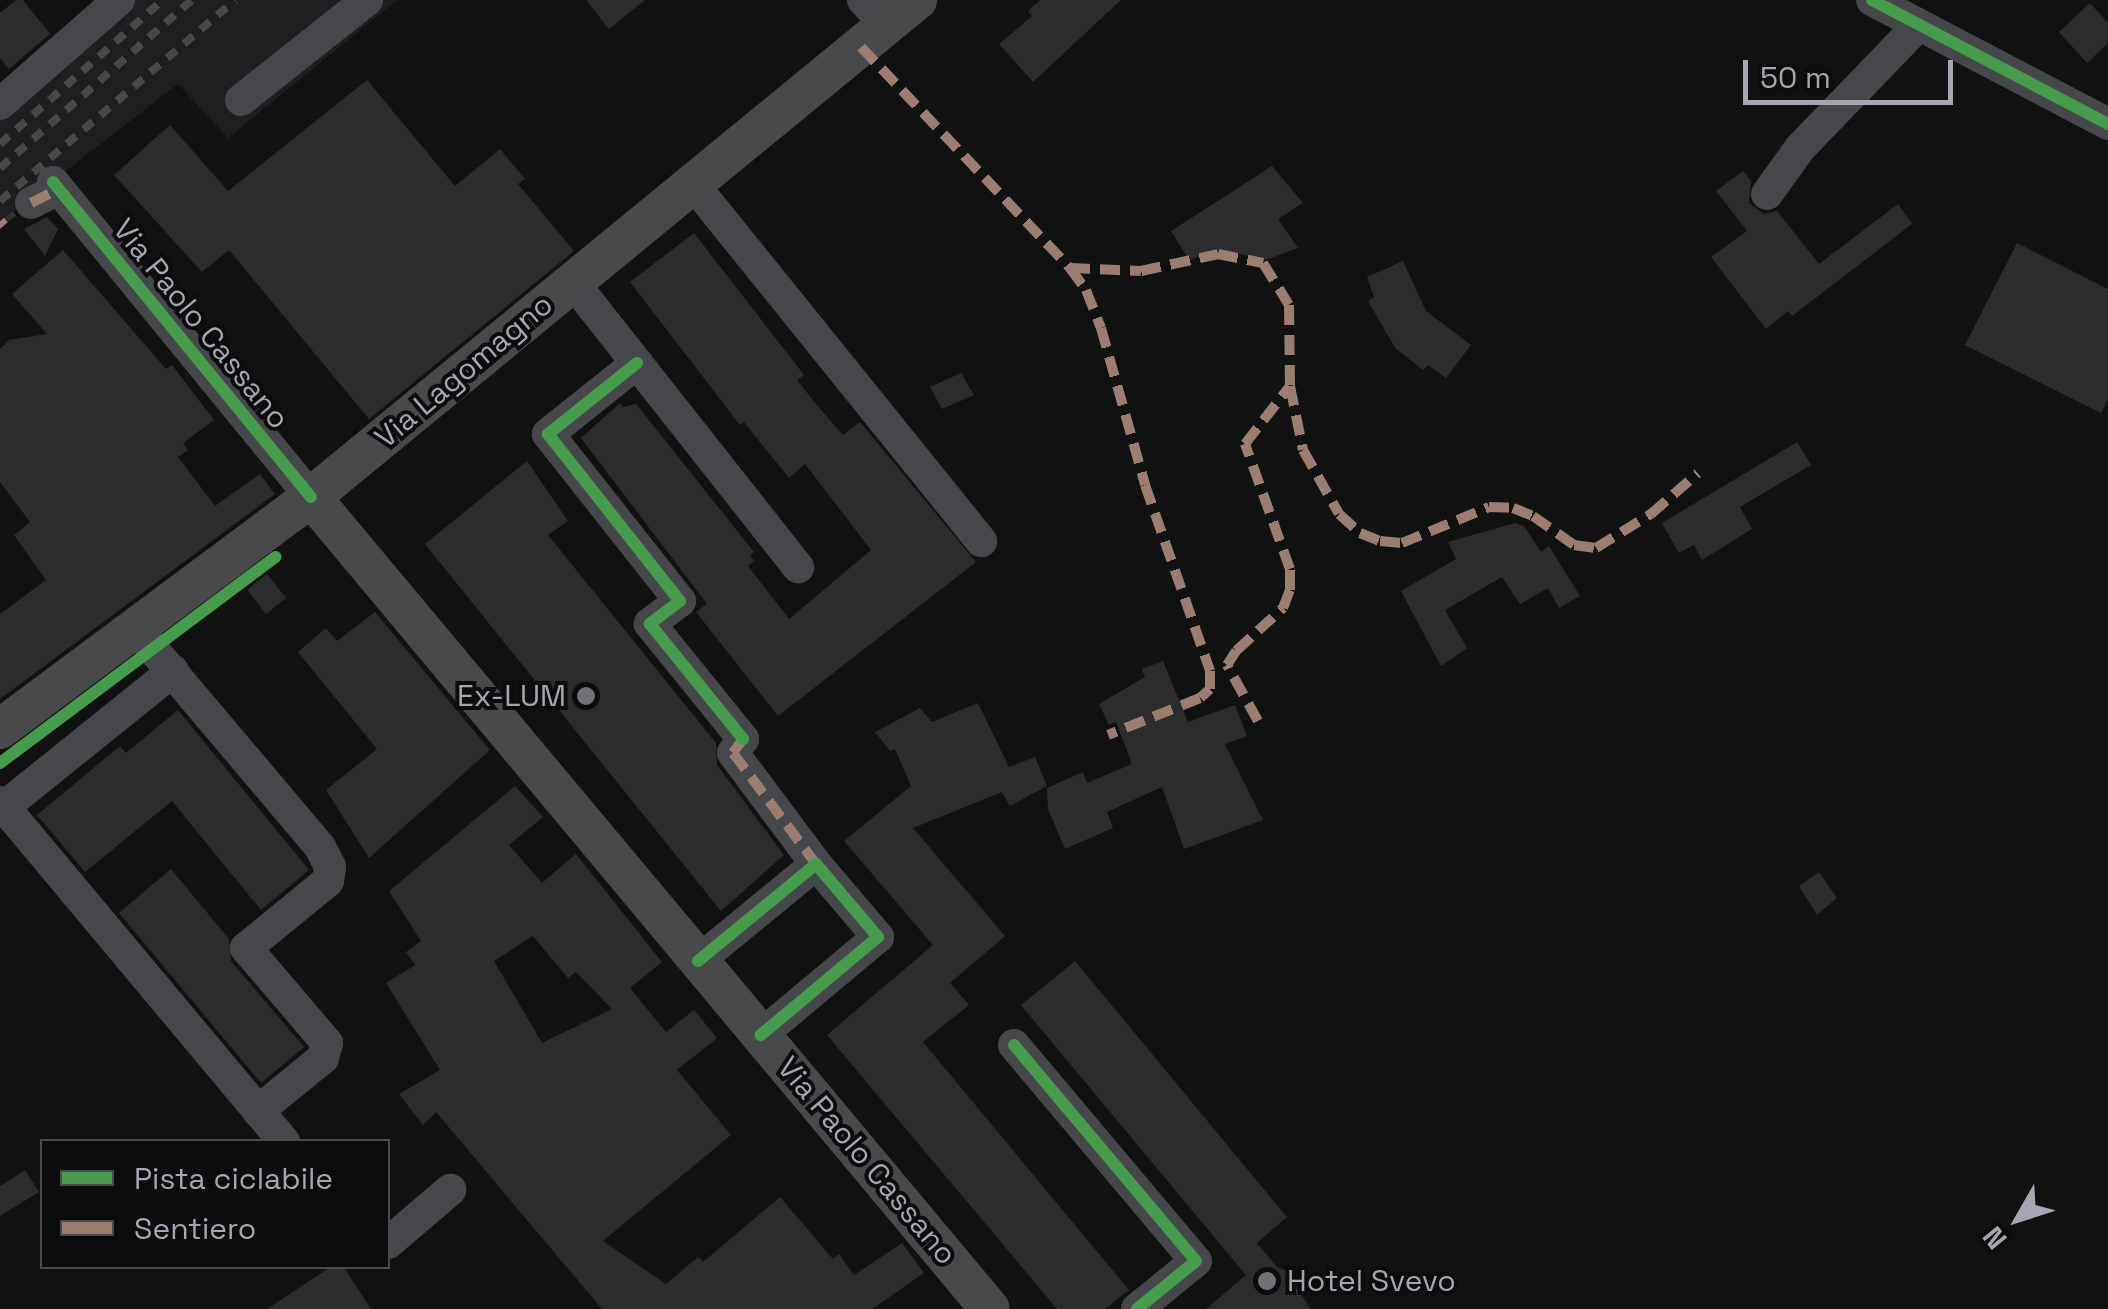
<!DOCTYPE html>
<html>
<head>
<meta charset="utf-8">
<style>
  body { margin:0 }
  #map { position:relative; width:2108px; height:1309px; overflow:hidden; background:#111112; font-family:"Space Grotesk",sans-serif }
  div>[style] { position:absolute }
  .built>* { inset:0; background:#1e1e20 }
  .building>* { inset:0; background:#2c2c2d }
  .minor-tunnel>* { height:32px; margin-top:-16px; transform-origin:0; background:repeating-linear-gradient(90deg,#2e2f32 0 32px,transparent 0 48px) }
  .minor>* { height:32px; margin:-16px; padding:0 16px; transform-origin:16px; border-radius:16px; background:#45474a }
  .major>* { height:40px; margin:-20px; padding:0 20px; transform-origin:20px; border-radius:20px; background:#48494b }
  .rail>* { height:8px; margin-top:-4px; transform-origin:0; background:repeating-linear-gradient(90deg,#47484a 0 12px,transparent 0 22px) }
  .quiet>* { height:10px; margin-top:-5px; transform-origin:0; background:repeating-linear-gradient(90deg,#9b7d72 0 20px,transparent 0 30px) }
  .cycleway>* { height:12px; margin:-6px; padding:0 6px; transform-origin:6px; border-radius:6px; background:#469c4c }
  .dots>* { width:28px; height:28px; translate:-50% -50%; box-sizing:border-box; border:5px solid #0c0c0d; border-radius:50% }
  span { translate:-50% -50%; white-space:nowrap; text-align:center; line-height:1.15; -webkit-text-stroke:8px #0c0c0d; paint-order:stroke }
  .street-label { font-size:30px; color:#a3a7b1 }
  .poi-label { font-size:30px; color:#a3a7b1 }
  .right { translate:-100% -50%; text-align:right }
  .left { translate:0 -50%; text-align:left }
  .legend { position:absolute; left:40px; top:1139px; width:350px; height:130px; box-sizing:border-box; background:#0c0c0d; border:2px solid #484a4f; margin:0; padding:12px 18px; list-style:none; font-size:30px; color:#a3a7b1 }
  .legend li { display:flex; align-items:center; gap:20px; height:50px }
  .legend b { width:50px; border:2px solid #484a4f }
  .north { position:absolute; left:1968px; top:1169px; width:100px; height:100px; -webkit-text-stroke:8px #0c0c0d; paint-order:stroke; rotate:231deg; font-size:28px; font-weight:700; line-height:40px; text-align:center; color:#a3a7b1 }
  .north::after { content:''; display:block; margin:auto; width:35px; height:45px; background:#a3a7b1; clip-path:polygon(50% 0,100% 100%,50% 72%,0 100%) }
  .scale { position:absolute; left:1743px; top:60px; width:210px; height:45px; box-sizing:border-box; border:5px solid #a3a7b1; border-top:0; padding-left:12px; font-size:30px; line-height:35px; white-space:nowrap; color:#a3a7b1; -webkit-text-stroke:8px #0c0c0d; paint-order:stroke }
</style>
</head>
<body>
<div id="map">
  <div class="built">
    <i style="clip-path:polygon(134px 0,397px 0,228px 138px,178px 84px,0 222px,0 120px)"></i>
  </div>
  <div class="building">
    <i style="clip-path:polygon(16px 0,23px 0,50px 34px,9px 69px,0 58px,0 13px)"></i>
    <i style="clip-path:polygon(586px 0,645px 0,609px 29px)"></i>
    <i style="clip-path:polygon(1040px 0,1121px 0,1033px 82px,999px 44px,1032px 16px,1028px 11px)"></i>
    <i style="clip-path:polygon(2090px 3px,2108px 23px,2108px 43px,2087px 63px,2059px 32px)"></i>
    <i style="clip-path:polygon(367px 80px,455px 186px,500px 149px,525px 179px,518px 184px,574px 251px,369px 419px,229px 250px,202px 272px,114px 175px,170px 125px,228px 191px)"></i>
    <i style="clip-path:polygon(1272px 166px,1303px 203px,1278px 219px,1298px 248px,1265px 260px,1219px 249px,1189px 260px,1171px 231px)"></i>
    <i style="clip-path:polygon(1743px 171px,1751px 181px,1749px 203px,1764px 214px,1777px 211px,1819px 264px,1898px 204px,1912px 224px,1792px 316px,1788px 311px,1766px 329px,1711px 257px,1747px 231px,1716px 191px)"></i>
    <i style="clip-path:polygon(47px 217px,58px 229px,45px 256px,24px 229px)"></i>
    <i style="clip-path:polygon(694px 233px,804px 375px,797px 380px,816px 404px,843px 435px,860px 422px,976px 562px,778px 716px,696px 612px,707px 604px,581px 438px,620px 403px,623px 407px,636px 404px,754px 552px,750px 556px,754px 561px,748px 566px,789px 619px,871px 550px,805px 464px,789px 478px,744px 422px,740px 425px,630px 282px)"></i>
    <i style="clip-path:polygon(2017px 243px,2108px 289px,2108px 400px,2101px 413px,1965px 345px)"></i>
    <i style="clip-path:polygon(63px 250px,166px 369px,172px 365px,214px 420px,183px 443px,188px 450px,178px 457px,215px 506px,260px 474px,275px 494px,0 699px,0 614px,46px 580px,14px 535px,30px 522px,0 482px,0 349px,9px 340px,47px 334px,12px 294px)"></i>
    <i style="clip-path:polygon(1403px 261px,1426px 311px,1471px 345px,1446px 378px,1428px 365px,1423px 370px,1395px 348px,1368px 301px,1374px 297px,1367px 277px)"></i>
    <i style="clip-path:polygon(961px 373px,974px 395px,942px 409px,930px 387px)"></i>
    <i style="clip-path:polygon(1797px 442px,1811px 465px,1740px 507px,1752px 529px,1702px 560px,1694px 545px,1679px 553px,1662px 523px)"></i>
    <i style="clip-path:polygon(527px 461px,568px 521px,548px 535px,716px 743px,717px 765px,784px 855px,721px 911px,425px 544px)"></i>
    <i style="clip-path:polygon(1515px 523px,1524px 526px,1541px 552px,1549px 546px,1580px 596px,1559px 608px,1548px 588px,1520px 604px,1502px 577px,1445px 610px,1467px 648px,1441px 666px,1401px 591px,1456px 559px,1448px 542px)"></i>
    <i style="clip-path:polygon(267px 574px,286px 598px,266px 614px,247px 590px)"></i>
    <i style="clip-path:polygon(375px 612px,490px 750px,369px 858px,326px 790px,377px 749px,298px 652px,326px 628px,337px 641px)"></i>
    <i style="clip-path:polygon(1163px 661px,1188px 722px,1235px 705px,1247px 736px,1225px 744px,1263px 820px,1184px 849px,1162px 787px,1107px 812px,1113px 828px,1065px 849px,1048px 809px,1047px 788px,1083px 772px,1087px 783px,1132px 764px,1116px 722px,1109px 725px,1099px 704px,1145px 677px,1142px 669px)"></i>
    <i style="clip-path:polygon(978px 703px,1009px 767px,1035px 757px,1047px 786px,1010px 806px,1002px 792px,913px 828px,1005px 936px,950px 983px,969px 1005px,923px 1042px,1129px 1290px,1105px 1309px,1057px 1309px,827px 1035px,933px 945px,844px 841px,911px 786px,895px 749px,890px 751px,875px 732px,920px 708px,932px 722px)"></i>
    <i style="clip-path:polygon(178px 710px,309px 870px,261px 910px,172px 801px,85px 872px,37px 815px,120px 746px,126px 753px)"></i>
    <i style="clip-path:polygon(evenodd,515px 786px,543px 817px,509px 845px,542px 883px,576px 854px,662px 962px,630px 988px,666px 1032px,694px 1010px,717px 1038px,677px 1070px,731px 1135px,603px 1241px,666px 1284px,698px 1257px,703px 1262px,780px 1197px,833px 1259px,839px 1254px,854px 1275px,902px 1243px,924px 1273px,872px 1309px,602px 1309px,436px 1112px,423px 1125px,399px 1094px,440px 1070px,386px 983px,415px 965px,406px 952px,421px 941px,389px 891px,515px 786px,533px 936px,568px 978px,576px 972px,612px 1009px,542px 1043px,494px 961px,533px 936px)"></i>
    <i style="clip-path:polygon(171px 869px,229px 939px,231px 961px,304px 1047px,261px 1083px,119px 913px)"></i>
    <i style="clip-path:polygon(1819px 872px,1837px 898px,1817px 915px,1799px 886px)"></i>
    <i style="clip-path:polygon(1075px 961px,1287px 1217px,1257px 1243px,1277px 1267px,1295px 1274px,1296px 1287px,1311px 1309px,1206px 1309px,1246px 1275px,1021px 1005px)"></i>
    <i style="clip-path:polygon(25px 1170px,39px 1192px,0 1216px,0 1186px)"></i>
    <i style="clip-path:polygon(332px 1266px,343px 1266px,371px 1309px,267px 1309px)"></i>
  </div>
  <div class="minor-tunnel">
    <i style="left:0;top:221px;width:6px;rotate:51deg"></i>
  </div>
  <div class="minor">
    <i style="left:863px;top:0;width:34px;rotate:47deg"></i>
    <i style="left:1872px;top:0;width:267px;rotate:27.7deg"></i>
    <i style="left:241px;top:100px;width:161px;rotate:-38.4deg"></i>
    <i style="left:0;top:104px;width:158px;rotate:-41.2deg"></i>
    <i style="left:53px;top:182px;width:407px;rotate:50.7deg"></i>
    <i style="left:693px;top:184px;width:459px;rotate:51.1deg"></i>
    <i style="left:1767px;top:194px;width:57px;rotate:-54.3deg"></i>
    <i style="left:1800px;top:148px;width:170px;rotate:-46deg"></i>
    <i style="left:31px;top:203px;width:31px;rotate:-27deg"></i>
    <i style="left:572px;top:281px;width:365px;rotate:51.7deg"></i>
    <i style="left:637px;top:363px;width:114px;rotate:141.4deg"></i>
    <i style="left:548px;top:434px;width:213px;rotate:51.7deg"></i>
    <i style="left:680px;top:601px;width:38px;rotate:143deg"></i>
    <i style="left:650px;top:624px;width:148px;rotate:51deg"></i>
    <i style="left:743px;top:739px;width:17px;rotate:126deg"></i>
    <i style="left:733px;top:753px;width:139px;rotate:53.2deg"></i>
    <i style="left:135px;top:628px;width:287px;rotate:49.8deg"></i>
    <i style="left:320px;top:847px;width:22px;rotate:63deg"></i>
    <i style="left:330px;top:867px;width:14px;rotate:98deg"></i>
    <i style="left:328px;top:881px;width:106px;rotate:140.7deg"></i>
    <i style="left:246px;top:948px;width:125px;rotate:49.5deg"></i>
    <i style="left:327px;top:1043px;width:16px;rotate:105deg"></i>
    <i style="left:323px;top:1058px;width:84px;rotate:140.8deg"></i>
    <i style="left:0;top:802px;width:443px;rotate:50.1deg"></i>
    <i style="left:4px;top:807px;width:217px;rotate:-38.8deg"></i>
    <i style="left:698px;top:961px;width:153px;rotate:-39.4deg"></i>
    <i style="left:816px;top:864px;width:96px;rotate:49.7deg"></i>
    <i style="left:878px;top:937px;width:153px;rotate:140.1deg"></i>
    <i style="left:1014px;top:1045px;width:282px;rotate:49.9deg"></i>
    <i style="left:1196px;top:1261px;width:76px;rotate:140.9deg"></i>
    <i style="left:388px;top:1243px;width:82px;rotate:-40.5deg"></i>
  </div>
  <div class="major">
    <i style="left:311px;top:497px;width:1058px;rotate:50.1deg"></i>
    <i style="left:0;top:729px;width:388px;rotate:-36.7deg"></i>
    <i style="left:311px;top:497px;width:784px;rotate:-39.36deg"></i>
  </div>
  <div class="rail">
    <i style="left:0;top:144px;width:217px;rotate:-41.5deg"></i>
    <i style="left:0;top:168px;width:255px;rotate:-41.2deg"></i>
    <i style="left:0;top:201px;width:309px;rotate:-40.5deg"></i>
  </div>
  <div class="quiet">
    <i style="left:861px;top:47px;width:304px;rotate:46.6deg"></i>
    <i style="left:1070px;top:268px;width:27px;rotate:54deg"></i>
    <i style="left:1086px;top:290px;width:41px;rotate:68.5deg"></i>
    <i style="left:1101px;top:328px;width:163px;rotate:74.3deg"></i>
    <i style="left:1145px;top:485px;width:197px;rotate:70.7deg"></i>
    <i style="left:1210px;top:671px;width:18px;rotate:90deg"></i>
    <i style="left:1210px;top:689px;width:13px;rotate:138deg"></i>
    <i style="left:1200px;top:698px;width:99px;rotate:158.1deg"></i>
    <i style="left:31px;top:203px;width:31px;rotate:-27deg"></i>
    <i style="left:0;top:221px;width:6px;rotate:51deg"></i>
    <i style="left:1070px;top:268px;width:71px;rotate:2.4deg"></i>
    <i style="left:1141px;top:271px;width:79px;rotate:-12.4deg"></i>
    <i style="left:1218px;top:254px;width:46px;rotate:11.3deg"></i>
    <i style="left:1263px;top:263px;width:49px;rotate:58.2deg"></i>
    <i style="left:1289px;top:305px;width:81px;rotate:89.3deg"></i>
    <i style="left:1290px;top:386px;width:65px;rotate:78.5deg"></i>
    <i style="left:1303px;top:450px;width:73px;rotate:60.6deg"></i>
    <i style="left:1339px;top:514px;width:28px;rotate:42deg"></i>
    <i style="left:1360px;top:533px;width:22px;rotate:22deg"></i>
    <i style="left:1380px;top:541px;width:22px;rotate:5deg"></i>
    <i style="left:1402px;top:543px;width:94px;rotate:-22.5deg"></i>
    <i style="left:1489px;top:507px;width:24px;rotate:2deg"></i>
    <i style="left:1513px;top:508px;width:22px;rotate:22deg"></i>
    <i style="left:1533px;top:516px;width:50px;rotate:35.3deg"></i>
    <i style="left:1574px;top:545px;width:22px;rotate:8deg"></i>
    <i style="left:1596px;top:548px;width:65px;rotate:-31.7deg"></i>
    <i style="left:1651px;top:514px;width:62px;rotate:-41.1deg"></i>
    <i style="left:1258px;top:721px;width:64px;rotate:-119deg"></i>
    <i style="left:1227px;top:665px;width:17px;rotate:-57deg"></i>
    <i style="left:1236px;top:651px;width:64px;rotate:-42.5deg"></i>
    <i style="left:1283px;top:608px;width:19px;rotate:-69deg"></i>
    <i style="left:1290px;top:590px;width:21px;rotate:-90deg"></i>
    <i style="left:1290px;top:569px;width:133px;rotate:-109.8deg"></i>
    <i style="left:1245px;top:444px;width:73px;rotate:-52.2deg"></i>
    <i style="left:743px;top:739px;width:17px;rotate:126deg"></i>
    <i style="left:733px;top:753px;width:139px;rotate:53.2deg"></i>
  </div>
  <div class="cycleway">
    <i style="left:1872px;top:0;width:267px;rotate:27.7deg"></i>
    <i style="left:53px;top:182px;width:407px;rotate:50.7deg"></i>
    <i style="left:637px;top:363px;width:114px;rotate:141.4deg"></i>
    <i style="left:548px;top:434px;width:213px;rotate:51.7deg"></i>
    <i style="left:680px;top:601px;width:38px;rotate:143deg"></i>
    <i style="left:650px;top:624px;width:148px;rotate:51deg"></i>
    <i style="left:0;top:763px;width:344px;rotate:-36.8deg"></i>
    <i style="left:698px;top:961px;width:153px;rotate:-39.4deg"></i>
    <i style="left:816px;top:864px;width:96px;rotate:49.7deg"></i>
    <i style="left:878px;top:937px;width:153px;rotate:140.1deg"></i>
    <i style="left:1014px;top:1045px;width:282px;rotate:49.9deg"></i>
    <i style="left:1196px;top:1261px;width:76px;rotate:140.9deg"></i>
  </div>
  <div class="dots">
    <i style="left:586px;top:696px;background:#707279"></i>
    <i style="left:1267px;top:1281px;background:#707279"></i>
  </div>
  <div class="street-label">
    <span style="left:201px;top:324px;rotate:51deg">Via Paolo Cassano</span>
    <span style="left:464px;top:371px;rotate:-40deg">Via Lagomagno</span>
    <span style="left:867px;top:1161px;rotate:50deg">Via Paolo Cassano</span>
  </div>
  <div class="poi-label">
    <span class="right" style="left:566px;top:696px">Ex-LUM</span>
    <span class="left" style="left:1287px;top:1281px">Hotel Svevo</span>
  </div>
  <ul class="legend">
  <li><b style="height:12px;background:#469c4c"></b>Pista ciclabile</li>
  <li><b style="height:12px;background:#9b7d72"></b>Sentiero</li>
  </ul>
  <div class="north">N</div>
  <div class="scale">50 m</div>
</div>
</body>
</html>
